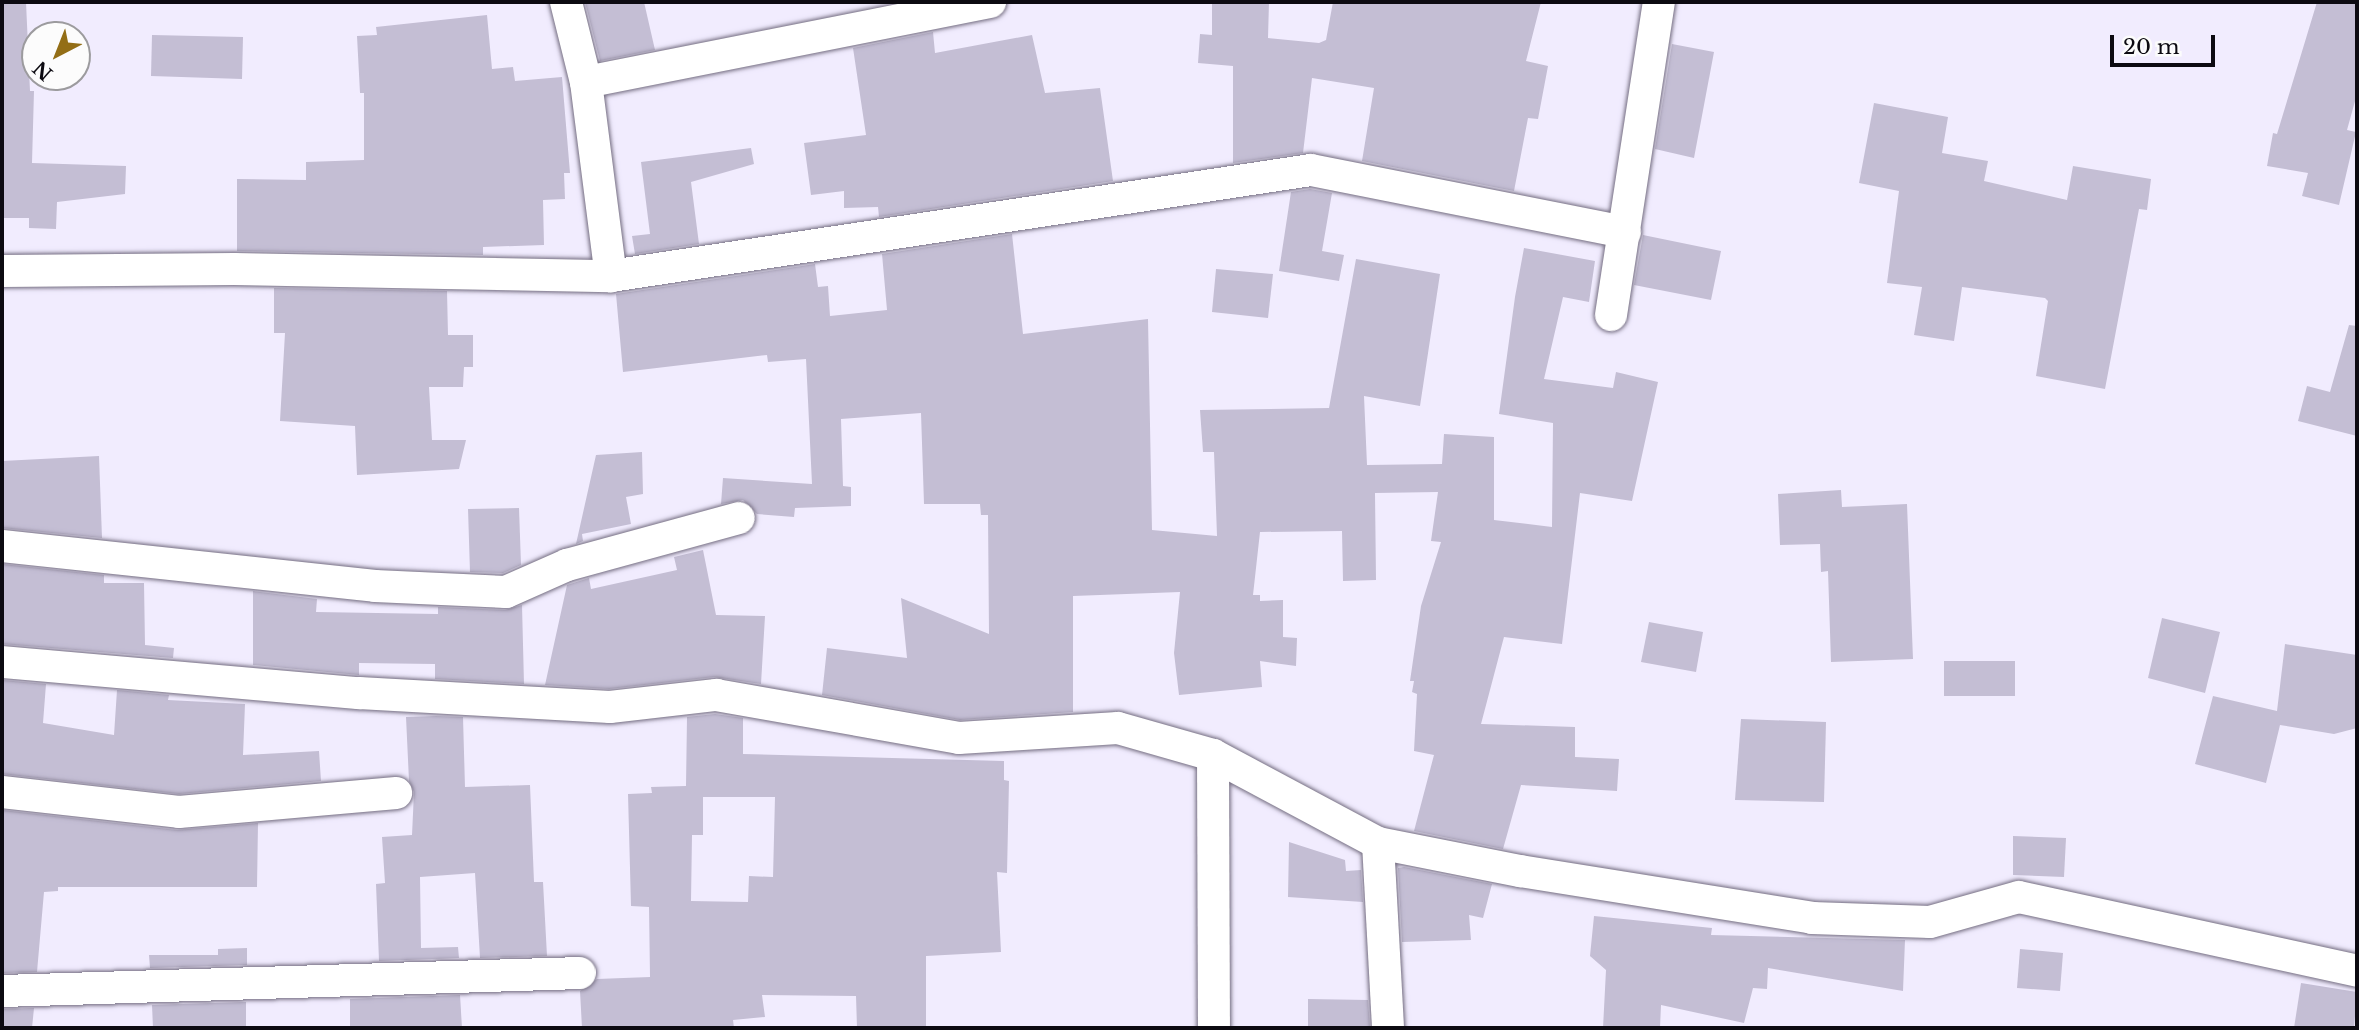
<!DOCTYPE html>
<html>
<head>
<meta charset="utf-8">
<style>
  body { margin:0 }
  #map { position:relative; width:2359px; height:1030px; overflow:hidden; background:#f1ecfe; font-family:"Libre Baskerville",serif }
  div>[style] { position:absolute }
  .building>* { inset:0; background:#c4bed4 }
  .roads { filter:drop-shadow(0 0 2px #746d81) drop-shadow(0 0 2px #746d81) }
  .street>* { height:32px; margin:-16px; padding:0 16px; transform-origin:16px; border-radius:16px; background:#fff }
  span { translate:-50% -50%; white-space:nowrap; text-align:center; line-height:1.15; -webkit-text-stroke:7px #fcfcfc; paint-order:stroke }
  .frame { position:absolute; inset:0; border:4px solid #0c0a11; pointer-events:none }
  .north { position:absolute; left:21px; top:21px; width:70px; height:70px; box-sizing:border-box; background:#fcfcfc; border:2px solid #9c9b9e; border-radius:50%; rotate:222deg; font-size:19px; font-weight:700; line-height:28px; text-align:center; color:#0c0a11 }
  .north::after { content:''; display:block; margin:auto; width:24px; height:32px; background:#936e16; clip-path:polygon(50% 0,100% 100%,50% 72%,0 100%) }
  .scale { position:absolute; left:2110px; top:35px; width:105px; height:32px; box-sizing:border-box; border:4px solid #0c0a11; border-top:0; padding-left:9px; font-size:21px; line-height:24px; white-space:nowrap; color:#0c0a11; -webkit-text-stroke:5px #fcfcfc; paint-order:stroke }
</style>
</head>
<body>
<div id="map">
  <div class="building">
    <i style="clip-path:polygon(2px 2px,26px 2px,30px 91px,34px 91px,32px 163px,126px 166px,125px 194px,57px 202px,56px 229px,29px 228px,29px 218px,2px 218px)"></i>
    <i style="clip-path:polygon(585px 2px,644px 2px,655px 50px,600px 61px)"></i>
    <i style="clip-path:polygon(1212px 2px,1269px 2px,1268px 38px,1319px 43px,1326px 40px,1333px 2px,1541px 2px,1526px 61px,1548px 66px,1538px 119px,1528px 118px,1514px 191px,1362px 161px,1374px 88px,1312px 78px,1303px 153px,1233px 163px,1233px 66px,1198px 63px,1200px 34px,1212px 35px)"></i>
    <i style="clip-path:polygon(2317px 2px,2357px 2px,2357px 94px,2347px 130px,2356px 132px,2339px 205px,2302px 196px,2308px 173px,2267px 166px,2273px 133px,2277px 134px)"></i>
    <i style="clip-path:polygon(487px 15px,492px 69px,513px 67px,515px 81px,562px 77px,570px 173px,564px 173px,565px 199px,543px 200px,544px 245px,483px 247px,483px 255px,237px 251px,237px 179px,306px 180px,306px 162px,364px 160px,364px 93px,360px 93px,357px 36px,377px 35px,376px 27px)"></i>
    <i style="clip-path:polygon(933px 32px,935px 53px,1032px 35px,1045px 93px,1100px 88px,1113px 181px,879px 217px,878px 207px,844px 208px,844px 191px,811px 195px,804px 143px,866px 135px,853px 48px)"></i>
    <i style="clip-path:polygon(152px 35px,243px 37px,242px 79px,151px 76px)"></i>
    <i style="clip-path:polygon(1672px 44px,1714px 52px,1694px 158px,1655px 149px)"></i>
    <i style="clip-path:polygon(1874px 103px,1948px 117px,1942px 153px,1988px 161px,1984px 181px,2067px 200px,2073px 166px,2151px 179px,2147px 210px,2139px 209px,2105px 389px,2036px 376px,2048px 301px,2045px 298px,1962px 287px,1954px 341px,1914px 335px,1922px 287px,1887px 283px,1899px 191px,1859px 183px)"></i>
    <i style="clip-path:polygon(751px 148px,754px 164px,691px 182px,699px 244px,635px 254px,632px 236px,650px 234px,641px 162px)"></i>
    <i style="clip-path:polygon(1310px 189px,1332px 193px,1322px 251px,1344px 255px,1339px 281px,1279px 271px,1291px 192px)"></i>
    <i style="clip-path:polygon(1012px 234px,1023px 334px,1148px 319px,1152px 530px,1217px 536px,1214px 452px,1203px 452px,1200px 410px,1329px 408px,1356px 259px,1440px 274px,1420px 406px,1364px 396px,1367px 465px,1442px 464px,1444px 434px,1494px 437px,1494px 520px,1552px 527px,1553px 423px,1499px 414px,1515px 297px,1524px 248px,1595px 261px,1589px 302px,1563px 297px,1544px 379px,1613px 388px,1616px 372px,1658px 382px,1632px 501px,1580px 493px,1562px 644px,1504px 637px,1481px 724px,1575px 727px,1575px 757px,1619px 759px,1617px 791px,1521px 785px,1503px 849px,1414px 831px,1434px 755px,1414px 751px,1417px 694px,1412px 692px,1414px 681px,1410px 681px,1421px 606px,1441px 542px,1431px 541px,1438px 492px,1375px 493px,1376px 580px,1343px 581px,1342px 531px,1260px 532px,1253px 595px,1260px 595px,1260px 601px,1283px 600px,1283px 637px,1297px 638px,1296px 666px,1260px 661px,1262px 687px,1179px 695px,1174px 653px,1180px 592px,1073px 596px,1073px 712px,960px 720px,822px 695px,827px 648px,907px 658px,901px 598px,989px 634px,988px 515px,981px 515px,980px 504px,924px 504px,921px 413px,841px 419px,843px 486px,851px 487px,851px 506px,795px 508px,794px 517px,757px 514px,743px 500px,721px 504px,723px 478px,812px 484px,806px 359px,768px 362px,767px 355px,623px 372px,616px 294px,815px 264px,818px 287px,828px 286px,830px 316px,887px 310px,882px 254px)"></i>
    <i style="clip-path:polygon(1643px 235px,1721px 251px,1711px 300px,1634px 285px)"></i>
    <i style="clip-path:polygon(1216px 269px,1273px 274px,1268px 318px,1212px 312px)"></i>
    <i style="clip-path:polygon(274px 288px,447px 291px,448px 335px,473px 335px,473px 367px,464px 367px,463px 387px,429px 387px,432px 440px,466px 440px,459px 469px,357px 475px,355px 426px,280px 421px,285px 333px,274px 333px)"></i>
    <i style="clip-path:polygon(2349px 325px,2357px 326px,2357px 436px,2298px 421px,2307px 386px,2330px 392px)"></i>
    <i style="clip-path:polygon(642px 452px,643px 494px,626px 497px,631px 524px,582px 534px,583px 541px,576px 544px,596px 455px)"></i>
    <i style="clip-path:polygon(99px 456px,102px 538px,2px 528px,2px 461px)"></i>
    <i style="clip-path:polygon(1841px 490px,1842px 507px,1907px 504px,1913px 659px,1831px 662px,1828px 571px,1821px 572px,1820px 544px,1780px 545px,1778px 494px)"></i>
    <i style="clip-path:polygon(519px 508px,521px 565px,503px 573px,470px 572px,468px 509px)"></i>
    <i style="clip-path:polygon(703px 550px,716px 615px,765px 616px,761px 684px,714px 677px,609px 689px,545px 685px,567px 585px,589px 578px,591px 589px,677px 570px,674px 557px)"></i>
    <i style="clip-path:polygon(2px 564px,104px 575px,104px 583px,144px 583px,145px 645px,174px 648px,173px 658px,2px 644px)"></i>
    <i style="clip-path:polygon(253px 591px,317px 599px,316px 612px,438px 614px,438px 607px,505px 610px,522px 605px,524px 684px,435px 679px,435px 664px,359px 663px,359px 675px,253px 665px)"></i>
    <i style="clip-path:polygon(2162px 618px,2220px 632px,2205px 693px,2148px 678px)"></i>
    <i style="clip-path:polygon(1649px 622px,1703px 632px,1696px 672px,1641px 662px)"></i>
    <i style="clip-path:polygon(2285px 644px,2357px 655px,2357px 728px,2334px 734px,2280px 725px,2266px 783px,2195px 764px,2213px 696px,2277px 711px)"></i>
    <i style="clip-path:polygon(1944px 661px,2015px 661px,2015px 696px,1944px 696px)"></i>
    <i style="clip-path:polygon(2px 680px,46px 684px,43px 723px,114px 735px,117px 690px,169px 695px,168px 700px,245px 704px,243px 755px,319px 751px,321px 781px,179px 794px,2px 774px)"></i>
    <i style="clip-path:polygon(evenodd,715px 714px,743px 718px,743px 754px,1004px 761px,1004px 780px,1009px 781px,1007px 873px,997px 872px,1001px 952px,926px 956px,926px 1028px,857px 1028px,856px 996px,762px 995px,765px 1017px,733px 1020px,734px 1028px,582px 1028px,580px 991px,597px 979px,650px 977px,649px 907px,631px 906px,628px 794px,652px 793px,651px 787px,686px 786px,687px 717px,715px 714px,703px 797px,775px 797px,773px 877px,749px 876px,748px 902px,691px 901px,692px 835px,703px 835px,703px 797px)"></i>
    <i style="clip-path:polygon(436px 716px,463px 717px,465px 787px,530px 785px,534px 882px,543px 882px,547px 956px,480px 958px,475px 873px,420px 877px,421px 948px,458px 947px,459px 958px,379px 961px,376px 884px,385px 883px,382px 837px,412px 835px,414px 792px,409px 781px,406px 717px)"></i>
    <i style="clip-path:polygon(1741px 719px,1826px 722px,1824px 802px,1735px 800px)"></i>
    <i style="clip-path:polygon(2px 810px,177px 830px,258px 823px,257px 887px,58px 887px,58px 891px,44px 892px,37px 972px,2px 973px)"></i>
    <i style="clip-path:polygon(2013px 836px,2066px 838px,2064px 877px,2013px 875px)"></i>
    <i style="clip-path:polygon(1289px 842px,1345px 860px,1346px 871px,1361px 870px,1363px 902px,1288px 897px)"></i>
    <i style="clip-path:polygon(1404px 867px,1492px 884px,1483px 918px,1469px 915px,1471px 940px,1402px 942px,1398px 868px)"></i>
    <i style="clip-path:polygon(1594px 916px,1712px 928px,1711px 935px,1905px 940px,1903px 991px,1768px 968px,1767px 989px,1753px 988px,1744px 1023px,1661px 1005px,1660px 1028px,1603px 1028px,1606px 970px,1590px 956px)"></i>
    <i style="clip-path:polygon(247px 948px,247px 965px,150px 968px,149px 955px,218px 955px,218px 949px)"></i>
    <i style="clip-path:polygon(2020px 949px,2063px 953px,2060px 991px,2017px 988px)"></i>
    <i style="clip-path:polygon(2301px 983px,2357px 992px,2354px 1028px,2294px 1028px)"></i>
    <i style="clip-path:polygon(460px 995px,462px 1028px,350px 1028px,350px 999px)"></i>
    <i style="clip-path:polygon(1308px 999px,1368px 1000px,1370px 1028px,1308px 1028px)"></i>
    <i style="clip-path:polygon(246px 1002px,246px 1028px,153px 1028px,152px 1005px)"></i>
    <i style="clip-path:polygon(34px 1008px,32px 1028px,2px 1028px,2px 1009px)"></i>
  </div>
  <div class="roads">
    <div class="street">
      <i style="left:566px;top:2px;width:82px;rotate:76deg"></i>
      <i style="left:586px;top:82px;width:196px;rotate:82.7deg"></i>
      <i style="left:586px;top:82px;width:412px;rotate:-11.2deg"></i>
      <i style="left:2px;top:271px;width:232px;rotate:-0.5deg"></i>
      <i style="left:234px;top:269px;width:377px;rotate:1.1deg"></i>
      <i style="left:611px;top:276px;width:708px;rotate:-8.61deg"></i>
      <i style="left:1311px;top:170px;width:320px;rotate:11.2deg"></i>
      <i style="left:1611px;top:315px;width:317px;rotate:-81.3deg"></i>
      <i style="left:2px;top:546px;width:375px;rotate:6.1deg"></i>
      <i style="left:375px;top:586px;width:131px;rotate:2.6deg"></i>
      <i style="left:506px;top:592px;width:67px;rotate:-23.9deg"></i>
      <i style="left:567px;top:565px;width:178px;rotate:-15.3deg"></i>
      <i style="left:2px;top:662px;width:358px;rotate:5deg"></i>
      <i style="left:359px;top:693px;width:251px;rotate:3.2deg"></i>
      <i style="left:610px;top:707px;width:107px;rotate:-6.5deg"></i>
      <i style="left:716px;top:695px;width:247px;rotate:10deg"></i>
      <i style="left:959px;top:738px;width:159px;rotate:-3.6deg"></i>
      <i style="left:1118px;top:728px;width:99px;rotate:15.9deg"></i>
      <i style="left:1213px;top:755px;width:187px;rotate:28.1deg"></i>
      <i style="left:1378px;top:843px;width:145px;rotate:11.2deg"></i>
      <i style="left:1520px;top:871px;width:296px;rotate:9.1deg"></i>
      <i style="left:1812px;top:918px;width:118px;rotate:1.9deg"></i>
      <i style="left:1930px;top:922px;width:92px;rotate:-15.7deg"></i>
      <i style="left:2019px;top:897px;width:346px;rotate:12.3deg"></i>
      <i style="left:1213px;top:755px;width:273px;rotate:89.8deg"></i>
      <i style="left:2px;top:792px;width:178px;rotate:6.4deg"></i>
      <i style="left:179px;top:812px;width:218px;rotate:-5deg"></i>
      <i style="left:1378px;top:843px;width:185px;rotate:86.9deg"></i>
      <i style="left:2px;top:991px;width:578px;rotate:-1.78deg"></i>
    </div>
  </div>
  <div class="frame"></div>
  <div class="north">N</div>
  <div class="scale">20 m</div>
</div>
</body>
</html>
